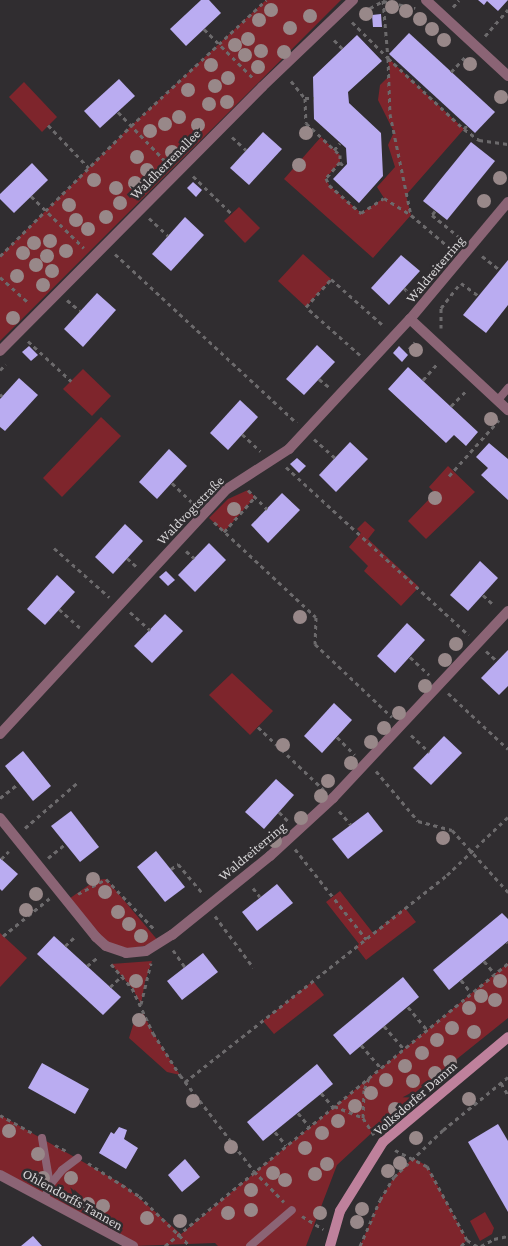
<!DOCTYPE html>
<html>
<head>
<meta charset="utf-8">
<style>
  body { margin:0 }
  #map { position:relative; width:508px; height:1246px; overflow:hidden; background:#302d30; font-family:"Crimson Pro",serif }
  div>[style] { position:absolute }
  .green>* { inset:0; background:#7e252c }
  .building>* { inset:0; background:#baacf1 }
  .path>* { height:3px; margin-top:-1.5px; transform-origin:0; background:repeating-linear-gradient(90deg,#6c6a6c 0 4px,transparent 0 8px) }
  .lane>* { height:8px; margin:-4px; padding:0 4px; transform-origin:4px; border-radius:4px; background:#8b6475 }
  .street>* { height:10px; margin:-5px; padding:0 5px; transform-origin:5px; border-radius:5px; background:#8b6475 }
  .secondary>* { height:10px; margin:-5px; padding:0 5px; transform-origin:5px; border-radius:5px; background:#bf819c }
  .trees>* { width:14px; height:14px; margin:-7px; border-radius:50%; background:#988889 }
  span { translate:-50% -50%; white-space:nowrap; text-align:center; line-height:1.15; -webkit-text-stroke:5px #302d30; paint-order:stroke }
  .street-label { font-size:14px; color:#d6d4d6 }
</style>
</head>
<body>
<div id="map">
  <div class="green">
    <i style="clip-path:polygon(266px 0,341px 0,0 341px,0 256px,131px 126px)"></i>
    <i style="clip-path:polygon(388px 58px,464px 129px,406px 195px,411px 215px,373px 258px,284px 179px,321px 137px,340px 155px,340px 162px,326px 178px,329px 185px,361px 213px,384px 198px,377px 187px,395px 167px,388px 145px,394px 132px,378px 100px,380px 85px,390px 75px)"></i>
    <i style="clip-path:polygon(24px 82px,57px 117px,42px 132px,9px 97px)"></i>
    <i style="clip-path:polygon(239px 207px,260px 228px,245px 243px,224px 221px)"></i>
    <i style="clip-path:polygon(303px 254px,331px 279px,306px 307px,278px 281px)"></i>
    <i style="clip-path:polygon(83px 369px,111px 396px,92px 416px,63px 389px)"></i>
    <i style="clip-path:polygon(101px 417px,121px 436px,62px 497px,43px 478px)"></i>
    <i style="clip-path:polygon(448px 466px,475px 492px,426px 539px,408px 521px,435px 493px,429px 487px)"></i>
    <i style="clip-path:polygon(248px 490px,255px 497px,224px 532px,209px 518px,228px 499px)"></i>
    <i style="clip-path:polygon(365px 521px,375px 530px,368px 539px,419px 587px,401px 606px,364px 571px,368px 566px,349px 547px,361px 533px,357px 529px)"></i>
    <i style="clip-path:polygon(232px 673px,273px 711px,250px 735px,209px 695px)"></i>
    <i style="clip-path:polygon(106px 879px,160px 943px,116px 951px,66px 901px,96px 880px)"></i>
    <i style="clip-path:polygon(340px 891px,373px 933px,405px 908px,416px 922px,366px 960px,356px 947px,359px 944px,326px 902px)"></i>
    <i style="clip-path:polygon(0 933px,27px 958px,0 987px)"></i>
    <i style="clip-path:polygon(152px 961px,145px 982px,141px 1004px,132px 988px,111px 964px)"></i>
    <i style="clip-path:polygon(508px 963px,508px 1018px,417px 1091px,337px 1165px,306px 1246px,218px 1246px,215px 1243px,133px 1246px,0 1175px,0 1115px,124px 1185px,181px 1234px)"></i>
    <i style="clip-path:polygon(313px 981px,324px 995px,274px 1034px,263px 1021px)"></i>
    <i style="clip-path:polygon(143px 1013px,153px 1033px,180px 1075px,167px 1072px,129px 1038px,133px 1025px)"></i>
    <i style="clip-path:polygon(413px 1158px,427px 1166px,467px 1240px,461px 1246px,360px 1246px,380px 1200px,394px 1177px)"></i>
    <i style="clip-path:polygon(485px 1212px,494px 1228px,492px 1234px,480px 1241px,470px 1221px)"></i>
  </div>
  <div class="building">
    <i style="clip-path:polygon(201px 0,209px 0,221px 13px,186px 46px,170px 29px)"></i>
    <i style="clip-path:polygon(478px 0,508px 0,498px 11px,487px 1px,484px 5px)"></i>
    <i style="clip-path:polygon(381px 14px,382px 27px,373px 27px,372px 15px)"></i>
    <i style="clip-path:polygon(409px 33px,495px 112px,475px 133px,389px 54px)"></i>
    <i style="clip-path:polygon(357px 35px,382px 61px,348px 92px,349px 103px,381px 133px,383px 176px,359px 203px,333px 179px,347px 164px,346px 148px,314px 119px,313px 77px)"></i>
    <i style="clip-path:polygon(119px 79px,135px 96px,100px 128px,84px 111px)"></i>
    <i style="clip-path:polygon(263px 132px,282px 149px,249px 185px,230px 168px)"></i>
    <i style="clip-path:polygon(471px 142px,495px 161px,447px 220px,423px 201px)"></i>
    <i style="clip-path:polygon(32px 163px,48px 180px,14px 213px,0 199px,0 194px)"></i>
    <i style="clip-path:polygon(193px 182px,202px 190px,196px 197px,187px 188px)"></i>
    <i style="clip-path:polygon(185px 217px,204px 235px,171px 271px,152px 254px)"></i>
    <i style="clip-path:polygon(401px 255px,420px 271px,389px 305px,371px 288px)"></i>
    <i style="clip-path:polygon(508px 260px,508px 305px,486px 333px,463px 315px)"></i>
    <i style="clip-path:polygon(97px 293px,116px 310px,83px 347px,64px 329px)"></i>
    <i style="clip-path:polygon(317px 345px,335px 362px,304px 395px,286px 379px)"></i>
    <i style="clip-path:polygon(29px 346px,38px 355px,31px 361px,22px 352px)"></i>
    <i style="clip-path:polygon(399px 346px,408px 355px,402px 362px,393px 353px)"></i>
    <i style="clip-path:polygon(408px 367px,478px 432px,466px 446px,454px 435px,446px 443px,388px 389px)"></i>
    <i style="clip-path:polygon(19px 378px,38px 395px,5px 431px,0 427px,0 399px)"></i>
    <i style="clip-path:polygon(240px 400px,258px 417px,228px 450px,210px 433px)"></i>
    <i style="clip-path:polygon(350px 442px,368px 459px,336px 492px,319px 475px)"></i>
    <i style="clip-path:polygon(489px 443px,508px 459px,508px 500px,481px 475px,488px 468px,476px 457px)"></i>
    <i style="clip-path:polygon(169px 449px,187px 466px,157px 499px,139px 482px)"></i>
    <i style="clip-path:polygon(297px 458px,306px 466px,299px 473px,290px 464px)"></i>
    <i style="clip-path:polygon(282px 493px,300px 510px,268px 543px,251px 525px)"></i>
    <i style="clip-path:polygon(125px 524px,143px 541px,113px 574px,95px 557px)"></i>
    <i style="clip-path:polygon(209px 543px,226px 560px,195px 592px,178px 575px)"></i>
    <i style="clip-path:polygon(480px 561px,498px 578px,468px 611px,450px 595px)"></i>
    <i style="clip-path:polygon(166px 571px,175px 580px,168px 586px,159px 577px)"></i>
    <i style="clip-path:polygon(57px 575px,75px 592px,45px 625px,27px 609px)"></i>
    <i style="clip-path:polygon(165px 614px,183px 631px,152px 663px,134px 646px)"></i>
    <i style="clip-path:polygon(407px 623px,425px 640px,395px 673px,377px 656px)"></i>
    <i style="clip-path:polygon(508px 650px,508px 686px,499px 695px,481px 678px)"></i>
    <i style="clip-path:polygon(334px 703px,352px 720px,322px 753px,304px 736px)"></i>
    <i style="clip-path:polygon(444px 736px,462px 753px,431px 785px,413px 768px)"></i>
    <i style="clip-path:polygon(23px 751px,51px 786px,33px 801px,5px 766px)"></i>
    <i style="clip-path:polygon(276px 779px,294px 795px,264px 829px,245px 812px)"></i>
    <i style="clip-path:polygon(71px 811px,99px 847px,80px 862px,51px 826px)"></i>
    <i style="clip-path:polygon(368px 812px,383px 831px,348px 859px,332px 839px)"></i>
    <i style="clip-path:polygon(156px 851px,185px 887px,165px 902px,137px 867px)"></i>
    <i style="clip-path:polygon(0 858px,18px 874px,2px 891px,0 889px)"></i>
    <i style="clip-path:polygon(277px 884px,293px 903px,257px 931px,242px 912px)"></i>
    <i style="clip-path:polygon(502px 913px,508px 919px,508px 941px,449px 990px,433px 970px)"></i>
    <i style="clip-path:polygon(54px 936px,121px 997px,103px 1015px,37px 954px)"></i>
    <i style="clip-path:polygon(203px 953px,218px 972px,182px 1000px,167px 981px)"></i>
    <i style="clip-path:polygon(403px 977px,419px 997px,350px 1055px,333px 1035px)"></i>
    <i style="clip-path:polygon(42px 1063px,89px 1089px,75px 1114px,28px 1088px)"></i>
    <i style="clip-path:polygon(317px 1064px,333px 1084px,263px 1141px,247px 1122px)"></i>
    <i style="clip-path:polygon(498px 1124px,508px 1141px,508px 1212px,468px 1142px)"></i>
    <i style="clip-path:polygon(119px 1127px,127px 1130px,124px 1139px,138px 1148px,126px 1169px,99px 1153px,111px 1132px,114px 1134px)"></i>
    <i style="clip-path:polygon(185px 1159px,200px 1177px,182px 1192px,168px 1175px)"></i>
    <i style="clip-path:polygon(33px 1236px,42px 1246px,21px 1246px)"></i>
  </div>
  <div class="path">
    <i style="left:383px;top:0;width:58px;rotate:85.1deg"></i>
    <i style="left:388px;top:58px;width:104px;rotate:43.1deg"></i>
    <i style="left:464px;top:129px;width:5px;rotate:-53deg"></i>
    <i style="left:453px;top:7px;width:9px;rotate:-49deg"></i>
    <i style="left:363px;top:12px;width:23px;rotate:-29deg"></i>
    <i style="left:383px;top:1px;width:33px;rotate:12deg"></i>
    <i style="left:352px;top:22px;width:51px;rotate:45deg"></i>
    <i style="left:388px;top:58px;width:56px;rotate:88deg"></i>
    <i style="left:390px;top:114px;width:103px;rotate:78.3deg"></i>
    <i style="left:411px;top:215px;width:52px;rotate:40.4deg"></i>
    <i style="left:204px;top:29px;width:69px;rotate:45deg"></i>
    <i style="left:485px;top:36px;width:35px;rotate:-49deg"></i>
    <i style="left:334px;top:40px;width:13px;rotate:45deg"></i>
    <i style="left:451px;top:72px;width:22px;rotate:-47deg"></i>
    <i style="left:291px;top:81px;width:22px;rotate:51deg"></i>
    <i style="left:305px;top:98px;width:25px;rotate:88deg"></i>
    <i style="left:306px;top:123px;width:47px;rotate:43.3deg"></i>
    <i style="left:340px;top:155px;width:7px;rotate:90deg"></i>
    <i style="left:340px;top:162px;width:21px;rotate:131deg"></i>
    <i style="left:326px;top:178px;width:8px;rotate:67deg"></i>
    <i style="left:329px;top:185px;width:43px;rotate:41.2deg"></i>
    <i style="left:361px;top:213px;width:27px;rotate:-33deg"></i>
    <i style="left:384px;top:198px;width:32px;rotate:32deg"></i>
    <i style="left:305px;top:98px;width:9px"></i>
    <i style="left:118px;top:112px;width:72px;rotate:46.1deg"></i>
    <i style="left:48px;top:125px;width:59px;rotate:46.4deg"></i>
    <i style="left:464px;top:129px;width:19px;rotate:36deg"></i>
    <i style="left:479px;top:140px;width:29px;rotate:8deg"></i>
    <i style="left:232px;top:137px;width:19px;rotate:43deg"></i>
    <i style="left:334px;top:150px;width:9px;rotate:-49deg"></i>
    <i style="left:340px;top:162px;width:6px;rotate:51deg"></i>
    <i style="left:193px;top:176px;width:54px;rotate:44.3deg"></i>
    <i style="left:31px;top:196px;width:74px;rotate:44.5deg"></i>
    <i style="left:435px;top:211px;width:5px;rotate:127deg"></i>
    <i style="left:432px;top:215px;width:36px;rotate:39deg"></i>
    <i style="left:149px;top:218px;width:26px;rotate:43deg"></i>
    <i style="left:115px;top:254px;width:248px;rotate:42.9deg"></i>
    <i style="left:0;top:256px;width:185px;rotate:-44.8deg"></i>
    <i style="left:131px;top:126px;width:185px;rotate:-43deg"></i>
    <i style="left:482px;top:256px;width:23px;rotate:38deg"></i>
    <i style="left:0;top:277px;width:39px;rotate:42deg"></i>
    <i style="left:461px;top:283px;width:22px;rotate:36deg"></i>
    <i style="left:404px;top:288px;width:11px;rotate:45deg"></i>
    <i style="left:67px;top:300px;width:17px;rotate:40deg"></i>
    <i style="left:441px;top:328px;width:20px;rotate:-90deg"></i>
    <i style="left:441px;top:308px;width:28px;rotate:-52deg"></i>
    <i style="left:28px;top:341px;width:59px;rotate:42.9deg"></i>
    <i style="left:409px;top:349px;width:9px;rotate:-49deg"></i>
    <i style="left:360px;top:355px;width:72px;rotate:-138.4deg"></i>
    <i style="left:306px;top:307px;width:38px;rotate:-48deg"></i>
    <i style="left:331px;top:279px;width:72px;rotate:41.6deg"></i>
    <i style="left:0;top:370px;width:8px;rotate:-45deg"></i>
    <i style="left:319px;top:379px;width:13px;rotate:39deg"></i>
    <i style="left:423px;top:380px;width:23px;rotate:-49deg"></i>
    <i style="left:0;top:394px;width:3px;rotate:45deg"></i>
    <i style="left:451px;top:406px;width:23px;rotate:-45deg"></i>
    <i style="left:242px;top:434px;width:25px;rotate:43deg"></i>
    <i style="left:314px;top:439px;width:28px;rotate:42deg"></i>
    <i style="left:286px;top:467px;width:248px;rotate:42.6deg"></i>
    <i style="left:449px;top:476px;width:75px;rotate:-48.2deg"></i>
    <i style="left:172px;top:483px;width:32px;rotate:44deg"></i>
    <i style="left:248px;top:490px;width:27px;rotate:45deg"></i>
    <i style="left:214px;top:522px;width:139px;rotate:43deg"></i>
    <i style="left:316px;top:617px;width:27px;rotate:92deg"></i>
    <i style="left:315px;top:644px;width:106px;rotate:43.5deg"></i>
    <i style="left:224px;top:532px;width:47px;rotate:-48.5deg"></i>
    <i style="left:54px;top:548px;width:74px;rotate:41.7deg"></i>
    <i style="left:186px;top:551px;width:11px;rotate:41deg"></i>
    <i style="left:127px;top:558px;width:15px;rotate:42deg"></i>
    <i style="left:483px;top:595px;width:16px;rotate:43deg"></i>
    <i style="left:59px;top:609px;width:28px;rotate:42deg"></i>
    <i style="left:130px;top:612px;width:27px;rotate:42deg"></i>
    <i style="left:486px;top:651px;width:15px;rotate:42deg"></i>
    <i style="left:410px;top:657px;width:26px;rotate:43deg"></i>
    <i style="left:448px;top:693px;width:82px;rotate:43deg"></i>
    <i style="left:258px;top:727px;width:91px;rotate:43.7deg"></i>
    <i style="left:411px;top:735px;width:25px;rotate:43deg"></i>
    <i style="left:337px;top:737px;width:25px;rotate:45deg"></i>
    <i style="left:376px;top:771px;width:65px;rotate:50deg"></i>
    <i style="left:418px;top:821px;width:35px;rotate:15deg"></i>
    <i style="left:452px;top:830px;width:84px;rotate:47.9deg"></i>
    <i style="left:0;top:798px;width:24px;rotate:-38deg"></i>
    <i style="left:339px;top:811px;width:18px;rotate:49deg"></i>
    <i style="left:279px;top:812px;width:14px;rotate:45deg"></i>
    <i style="left:25px;top:828px;width:69px;rotate:-40.9deg"></i>
    <i style="left:295px;top:849px;width:115px;rotate:51.7deg"></i>
    <i style="left:48px;top:858px;width:22px;rotate:-39deg"></i>
    <i style="left:1px;top:859px;width:11px;rotate:-45deg"></i>
    <i style="left:171px;top:869px;width:9px;rotate:-36deg"></i>
    <i style="left:178px;top:864px;width:38px;rotate:50deg"></i>
    <i style="left:253px;top:888px;width:11px;rotate:52deg"></i>
    <i style="left:78px;top:894px;width:32px;rotate:-28deg"></i>
    <i style="left:106px;top:879px;width:71px;rotate:46.1deg"></i>
    <i style="left:215px;top:916px;width:64px;rotate:53.3deg"></i>
    <i style="left:3px;top:936px;width:60px;rotate:-39deg"></i>
    <i style="left:507px;top:942px;width:1px;rotate:45deg"></i>
    <i style="left:65px;top:946px;width:16px;rotate:-43deg"></i>
    <i style="left:173px;top:950px;width:21px;rotate:55deg"></i>
    <i style="left:484px;top:961px;width:17px;rotate:50deg"></i>
    <i style="left:111px;top:964px;width:32px;rotate:49deg"></i>
    <i style="left:132px;top:988px;width:50px;rotate:65deg"></i>
    <i style="left:153px;top:1033px;width:50px;rotate:57.3deg"></i>
    <i style="left:180px;top:1075px;width:121px;rotate:52.4deg"></i>
    <i style="left:254px;top:1171px;width:43px;rotate:45.9deg"></i>
    <i style="left:87px;top:966px;width:14px;rotate:-39deg"></i>
    <i style="left:461px;top:980px;width:16px;rotate:52deg"></i>
    <i style="left:110px;top:987px;width:18px;rotate:-43deg"></i>
    <i style="left:141px;top:1004px;width:42px;rotate:-76.3deg"></i>
    <i style="left:408px;top:1007px;width:30px;rotate:50deg"></i>
    <i style="left:384px;top:1026px;width:30px;rotate:49deg"></i>
    <i style="left:361px;top:1045px;width:30px;rotate:49deg"></i>
    <i style="left:369px;top:1078px;width:13px;rotate:113deg"></i>
    <i style="left:364px;top:1090px;width:28px;rotate:92deg"></i>
    <i style="left:363px;top:1118px;width:20px;rotate:57deg"></i>
    <i style="left:185px;top:1082px;width:334px;rotate:-38.3deg"></i>
    <i style="left:447px;top:875px;width:84px;rotate:-43.6deg"></i>
    <i style="left:501px;top:1083px;width:14px;rotate:60deg"></i>
    <i style="left:321px;top:1093px;width:18px;rotate:49deg"></i>
    <i style="left:334px;top:1106px;width:31px;rotate:22deg"></i>
    <i style="left:298px;top:1113px;width:17px;rotate:50deg"></i>
    <i style="left:0;top:1115px;width:37px;rotate:29deg"></i>
    <i style="left:275px;top:1132px;width:17px;rotate:50deg"></i>
    <i style="left:55px;top:1145px;width:15px;rotate:28deg"></i>
    <i style="left:395px;top:1150px;width:36px;rotate:27deg"></i>
    <i style="left:427px;top:1166px;width:84px;rotate:61.6deg"></i>
    <i style="left:467px;top:1240px;width:12px;rotate:31deg"></i>
    <i style="left:88px;top:1163px;width:61px;rotate:32.9deg"></i>
    <i style="left:139px;top:1196px;width:71px;rotate:44.4deg"></i>
    <i style="left:302px;top:1216px;width:25px;rotate:32deg"></i>
    <i style="left:165px;top:1246px;width:445px;rotate:-39.5deg"></i>
    <i style="left:360px;top:1246px;width:50px;rotate:-66.5deg"></i>
    <i style="left:380px;top:1200px;width:27px;rotate:-59deg"></i>
    <i style="left:394px;top:1177px;width:68px;rotate:-43.8deg"></i>
    <i style="left:443px;top:1130px;width:84px;rotate:-39.2deg"></i>
    <i style="left:461px;top:1246px;width:8px;rotate:-45deg"></i>
    <i style="left:481px;top:1246px;width:15px;rotate:-28deg"></i>
    <i style="left:494px;top:1239px;width:14px;rotate:-12deg"></i>
  </div>
  <div class="lane">
    <i style="left:498px;top:400px;width:16px;rotate:-50deg"></i>
    <i style="left:42px;top:1138px;width:48px;rotate:80.3deg"></i>
    <i style="left:50px;top:1185px;width:15px;rotate:113deg"></i>
    <i style="left:50px;top:1185px;width:19px;rotate:-51deg"></i>
    <i style="left:62px;top:1170px;width:20px;rotate:-37deg"></i>
    <i style="left:250px;top:1246px;width:55px;rotate:-40.6deg"></i>
  </div>
  <div class="street">
    <i style="left:426px;top:0;width:112px;rotate:42.8deg"></i>
    <i style="left:508px;top:202px;width:153px;rotate:129.9deg"></i>
    <i style="left:410px;top:319px;width:134px;rotate:42.9deg"></i>
    <i style="left:0;top:351px;width:372px;rotate:-45.2deg"></i>
    <i style="left:262px;top:87px;width:126px;rotate:-43.7deg"></i>
    <i style="left:0;top:734px;width:334px;rotate:-47.2deg"></i>
    <i style="left:227px;top:489px;width:74px;rotate:-32.8deg"></i>
    <i style="left:289px;top:449px;width:178px;rotate:-47.1deg"></i>
    <i style="left:0;top:818px;width:153px;rotate:51.1deg"></i>
    <i style="left:96px;top:937px;width:13px;rotate:42deg"></i>
    <i style="left:106px;top:946px;width:21px;rotate:19deg"></i>
    <i style="left:126px;top:953px;width:20px;rotate:-6deg"></i>
    <i style="left:146px;top:951px;width:31px;rotate:-32deg"></i>
    <i style="left:172px;top:935px;width:126px;rotate:-38.9deg"></i>
    <i style="left:270px;top:856px;width:86px;rotate:-42.6deg"></i>
    <i style="left:333px;top:798px;width:256px;rotate:-46.9deg"></i>
    <i style="left:0;top:1175px;width:151px;rotate:28.1deg"></i>
  </div>
  <div class="secondary">
    <i style="left:330px;top:1246px;width:36px;rotate:-74deg"></i>
    <i style="left:340px;top:1211px;width:81px;rotate:-58.1deg"></i>
    <i style="left:383px;top:1142px;width:163px;rotate:-40deg"></i>
  </div>
  <div class="trees">
    <i style="left:392px;top:7px"></i>
    <i style="left:271px;top:10px"></i>
    <i style="left:406px;top:11px"></i>
    <i style="left:366px;top:14px"></i>
    <i style="left:310px;top:16px"></i>
    <i style="left:420px;top:19px"></i>
    <i style="left:259px;top:20px"></i>
    <i style="left:290px;top:28px"></i>
    <i style="left:432px;top:29px"></i>
    <i style="left:248px;top:39px"></i>
    <i style="left:444px;top:40px"></i>
    <i style="left:235px;top:45px"></i>
    <i style="left:261px;top:51px"></i>
    <i style="left:284px;top:52px"></i>
    <i style="left:245px;top:55px"></i>
    <i style="left:470px;top:64px"></i>
    <i style="left:211px;top:65px"></i>
    <i style="left:258px;top:67px"></i>
    <i style="left:228px;top:78px"></i>
    <i style="left:215px;top:86px"></i>
    <i style="left:188px;top:90px"></i>
    <i style="left:501px;top:97px"></i>
    <i style="left:227px;top:102px"></i>
    <i style="left:209px;top:104px"></i>
    <i style="left:179px;top:117px"></i>
    <i style="left:165px;top:124px"></i>
    <i style="left:198px;top:125px"></i>
    <i style="left:150px;top:131px"></i>
    <i style="left:306px;top:133px"></i>
    <i style="left:172px;top:152px"></i>
    <i style="left:137px;top:157px"></i>
    <i style="left:299px;top:165px"></i>
    <i style="left:147px;top:170px"></i>
    <i style="left:500px;top:178px"></i>
    <i style="left:94px;top:180px"></i>
    <i style="left:135px;top:183px"></i>
    <i style="left:116px;top:188px"></i>
    <i style="left:484px;top:201px"></i>
    <i style="left:120px;top:203px"></i>
    <i style="left:69px;top:205px"></i>
    <i style="left:106px;top:217px"></i>
    <i style="left:76px;top:220px"></i>
    <i style="left:88px;top:229px"></i>
    <i style="left:50px;top:241px"></i>
    <i style="left:34px;top:243px"></i>
    <i style="left:66px;top:251px"></i>
    <i style="left:23px;top:253px"></i>
    <i style="left:47px;top:256px"></i>
    <i style="left:36px;top:265px"></i>
    <i style="left:52px;top:271px"></i>
    <i style="left:17px;top:276px"></i>
    <i style="left:43px;top:285px"></i>
    <i style="left:13px;top:318px"></i>
    <i style="left:416px;top:350px"></i>
    <i style="left:491px;top:419px"></i>
    <i style="left:435px;top:498px"></i>
    <i style="left:234px;top:509px"></i>
    <i style="left:300px;top:617px"></i>
    <i style="left:456px;top:644px"></i>
    <i style="left:445px;top:660px"></i>
    <i style="left:425px;top:686px"></i>
    <i style="left:399px;top:713px"></i>
    <i style="left:384px;top:728px"></i>
    <i style="left:371px;top:742px"></i>
    <i style="left:283px;top:745px"></i>
    <i style="left:351px;top:763px"></i>
    <i style="left:328px;top:781px"></i>
    <i style="left:321px;top:796px"></i>
    <i style="left:301px;top:818px"></i>
    <i style="left:443px;top:838px"></i>
    <i style="left:275px;top:841px"></i>
    <i style="left:93px;top:879px"></i>
    <i style="left:105px;top:892px"></i>
    <i style="left:36px;top:894px"></i>
    <i style="left:26px;top:910px"></i>
    <i style="left:118px;top:912px"></i>
    <i style="left:129px;top:924px"></i>
    <i style="left:141px;top:936px"></i>
    <i style="left:136px;top:981px"></i>
    <i style="left:500px;top:981px"></i>
    <i style="left:481px;top:996px"></i>
    <i style="left:495px;top:1000px"></i>
    <i style="left:469px;top:1008px"></i>
    <i style="left:139px;top:1020px"></i>
    <i style="left:452px;top:1028px"></i>
    <i style="left:474px;top:1032px"></i>
    <i style="left:437px;top:1040px"></i>
    <i style="left:422px;top:1053px"></i>
    <i style="left:450px;top:1062px"></i>
    <i style="left:405px;top:1066px"></i>
    <i style="left:435px;top:1073px"></i>
    <i style="left:386px;top:1080px"></i>
    <i style="left:413px;top:1081px"></i>
    <i style="left:371px;top:1093px"></i>
    <i style="left:469px;top:1099px"></i>
    <i style="left:193px;top:1101px"></i>
    <i style="left:355px;top:1106px"></i>
    <i style="left:395px;top:1109px"></i>
    <i style="left:338px;top:1121px"></i>
    <i style="left:9px;top:1131px"></i>
    <i style="left:322px;top:1133px"></i>
    <i style="left:416px;top:1138px"></i>
    <i style="left:231px;top:1147px"></i>
    <i style="left:305px;top:1148px"></i>
    <i style="left:38px;top:1154px"></i>
    <i style="left:400px;top:1163px"></i>
    <i style="left:327px;top:1164px"></i>
    <i style="left:388px;top:1171px"></i>
    <i style="left:273px;top:1173px"></i>
    <i style="left:315px;top:1174px"></i>
    <i style="left:43px;top:1178px"></i>
    <i style="left:71px;top:1178px"></i>
    <i style="left:285px;top:1180px"></i>
    <i style="left:251px;top:1190px"></i>
    <i style="left:88px;top:1204px"></i>
    <i style="left:103px;top:1206px"></i>
    <i style="left:362px;top:1209px"></i>
    <i style="left:251px;top:1210px"></i>
    <i style="left:228px;top:1213px"></i>
    <i style="left:320px;top:1213px"></i>
    <i style="left:147px;top:1218px"></i>
    <i style="left:180px;top:1221px"></i>
    <i style="left:357px;top:1222px"></i>
  </div>
  <div class="street-label">
    <span style="left:165px;top:164px;rotate:-45deg">Waldherrenallee</span>
    <span style="left:435px;top:269px;rotate:-50deg">Waldreiterring</span>
    <span style="left:190px;top:510px;rotate:-46deg">Waldvogtstraße</span>
    <span style="left:252px;top:851px;rotate:-40deg">Waldreiterring</span>
    <span style="left:415px;top:1098px;rotate:-41deg">Volksdorfer Damm</span>
    <span style="left:73px;top:1199px;rotate:29deg">Ohlendorffs Tannen</span>
  </div>
</div>
</body>
</html>
